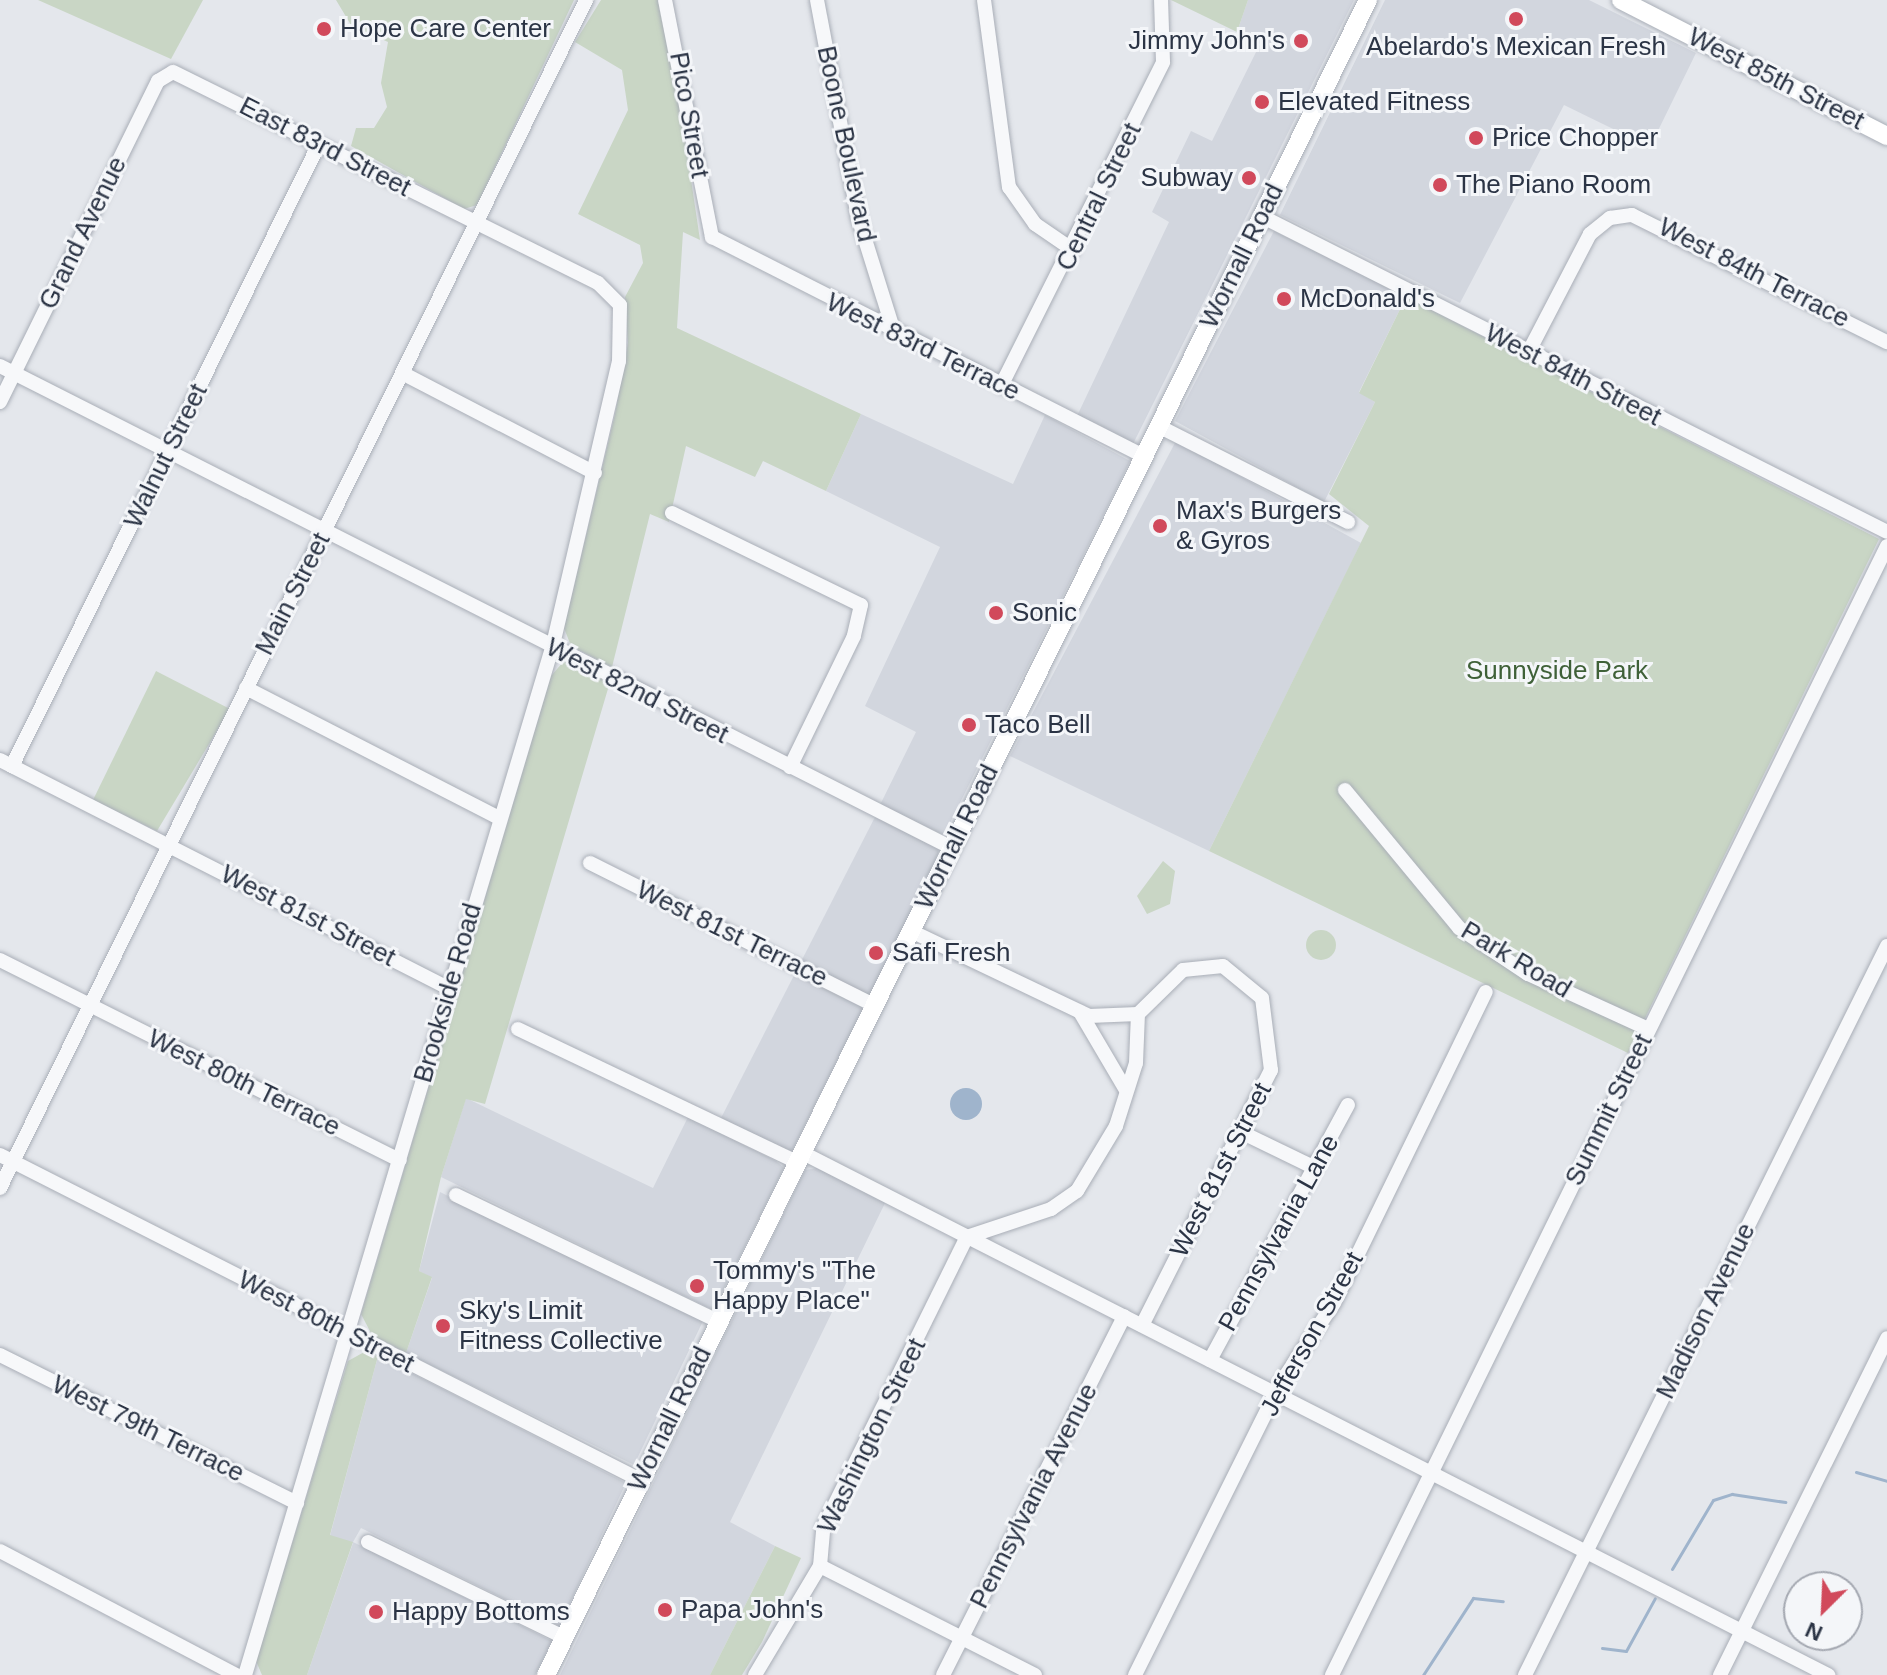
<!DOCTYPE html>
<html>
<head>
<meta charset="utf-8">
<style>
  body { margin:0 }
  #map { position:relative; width:1887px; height:1675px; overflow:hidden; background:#e4e7ec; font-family:Helvetica,sans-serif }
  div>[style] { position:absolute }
  .built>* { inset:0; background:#d2d6de }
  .green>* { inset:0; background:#c9d6c5 }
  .round { border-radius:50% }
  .water>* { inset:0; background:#9fb4cc }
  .stream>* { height:3px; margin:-1.5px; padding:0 1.5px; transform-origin:1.5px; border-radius:1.5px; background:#9fb4cc }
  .roads { filter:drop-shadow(0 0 2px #a9aeb7) drop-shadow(0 0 2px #a9aeb7) }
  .minor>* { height:14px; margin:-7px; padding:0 7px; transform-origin:7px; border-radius:7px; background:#f7f8fa }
  .major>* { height:18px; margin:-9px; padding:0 9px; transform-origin:9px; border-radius:9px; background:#fff }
  .dots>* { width:22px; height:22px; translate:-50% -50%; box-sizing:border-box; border:4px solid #f4f6f9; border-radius:50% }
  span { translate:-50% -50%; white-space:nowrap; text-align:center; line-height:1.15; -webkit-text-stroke:6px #f4f6f9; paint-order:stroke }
  .poi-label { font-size:26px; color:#2b3445 }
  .left { translate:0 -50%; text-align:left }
  .right { translate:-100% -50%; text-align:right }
  .street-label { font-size:26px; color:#2b3445 }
  .park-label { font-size:26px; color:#3f6138 }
  .north { position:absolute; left:1783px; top:1571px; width:80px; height:80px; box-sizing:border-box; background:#f4f6f9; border:2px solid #a4a8b1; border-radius:50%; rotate:204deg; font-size:22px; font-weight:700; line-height:32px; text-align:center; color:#2b3445 }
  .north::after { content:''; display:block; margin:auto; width:28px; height:36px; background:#d1495b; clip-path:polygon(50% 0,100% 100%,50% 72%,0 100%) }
</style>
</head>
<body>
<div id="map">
  <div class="built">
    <i style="clip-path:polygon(1248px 0,1354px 0,1133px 444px,1077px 416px,1169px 222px,1152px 212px,1191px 131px,1212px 141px,1260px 44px,1237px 32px)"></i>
    <i style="clip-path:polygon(1385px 0,1589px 0,1696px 53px,1650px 147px,1564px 105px,1460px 303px,1280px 215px)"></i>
    <i style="clip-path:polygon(1274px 231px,1406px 297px,1359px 392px,1375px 402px,1324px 502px,1175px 421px)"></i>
    <i style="clip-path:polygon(861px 414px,1013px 484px,1045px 415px,1130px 461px,944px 835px,880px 805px,916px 732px,865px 706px,940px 547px,826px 491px)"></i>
    <i style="clip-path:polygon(1176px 441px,1361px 543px,1209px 851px,1010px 756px)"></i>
    <i style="clip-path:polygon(875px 817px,938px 849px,938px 858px,792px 1151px,782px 1148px,721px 1118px)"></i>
    <i style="clip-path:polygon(466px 1098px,653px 1188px,688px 1117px,776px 1161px,784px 1168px,713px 1310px,441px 1177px)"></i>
    <i style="clip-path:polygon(817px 1168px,886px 1201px,730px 1522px,775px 1546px,710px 1675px,560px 1675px,805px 1170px)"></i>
    <i style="clip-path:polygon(440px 1192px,703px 1321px,634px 1465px,406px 1353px,432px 1278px,419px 1271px)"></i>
    <i style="clip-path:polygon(378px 1356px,626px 1483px,559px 1626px,361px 1528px,353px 1542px,552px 1641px,535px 1675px,307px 1675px,353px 1543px,330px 1536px)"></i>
  </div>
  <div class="green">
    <i style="clip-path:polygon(38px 0,203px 0,171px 59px)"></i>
    <i style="clip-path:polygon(336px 0,574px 0,477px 205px,464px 209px,351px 146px,356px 128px,374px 128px,387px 107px,381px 83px,388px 42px,351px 25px)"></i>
    <i style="clip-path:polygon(601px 0,658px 0,673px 58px,700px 240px,683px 232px,677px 328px,861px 414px,826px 491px,763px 461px,755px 477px,686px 446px,669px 522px,650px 514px,612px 667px,571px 646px,564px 628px,615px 414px,628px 343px,625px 297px,643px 263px,640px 245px,578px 214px,628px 110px,622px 70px,575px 42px)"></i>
    <i style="clip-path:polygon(1171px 0,1248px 0,1237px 32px)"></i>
    <i style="clip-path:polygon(1406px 297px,1879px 539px,1628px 1053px,1209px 851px,1369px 526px,1329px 494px,1375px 402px,1359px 393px)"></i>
    <i style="clip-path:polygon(564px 661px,610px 682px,485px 1104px,466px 1099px,441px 1177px,419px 1271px,432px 1277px,406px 1353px,372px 1335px,361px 1314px,551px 676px)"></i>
    <i style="clip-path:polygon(156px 671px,230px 709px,157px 831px,93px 800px)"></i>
    <i style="clip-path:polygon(1163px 861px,1175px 871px,1170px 904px,1147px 914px,1137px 896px)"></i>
    <i class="round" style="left:1306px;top:930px;width:30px;height:30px"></i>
    <i style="clip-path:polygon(366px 1351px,378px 1356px,330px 1535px,353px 1542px,307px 1675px,262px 1675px,256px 1661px,348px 1361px)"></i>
    <i style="clip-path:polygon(775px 1546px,801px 1558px,762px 1642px,742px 1675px,710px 1675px)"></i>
  </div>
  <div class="water">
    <i class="round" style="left:950px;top:1088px;width:32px;height:32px"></i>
  </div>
  <div class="stream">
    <i style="left:1856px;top:1472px;width:32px;rotate:16deg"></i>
    <i style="left:1672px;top:1569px;width:80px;rotate:-59.3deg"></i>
    <i style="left:1713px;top:1500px;width:20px;rotate:-18deg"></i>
    <i style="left:1732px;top:1494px;width:54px;rotate:8.6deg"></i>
    <i style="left:1602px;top:1648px;width:24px;rotate:7deg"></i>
    <i style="left:1626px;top:1651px;width:60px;rotate:-61.3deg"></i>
    <i style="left:1423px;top:1675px;width:92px;rotate:-57deg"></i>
    <i style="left:1473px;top:1598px;width:30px;rotate:6deg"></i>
  </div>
  <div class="roads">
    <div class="minor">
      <i style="left:665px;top:0;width:242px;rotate:78.8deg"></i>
      <i style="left:712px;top:237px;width:483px;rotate:26.9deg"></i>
      <i style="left:817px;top:0;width:221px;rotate:79.3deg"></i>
      <i style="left:858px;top:217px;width:121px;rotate:72.6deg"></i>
      <i style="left:984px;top:0;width:189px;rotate:82.4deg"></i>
      <i style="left:1009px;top:187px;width:45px;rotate:54.9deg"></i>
      <i style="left:1035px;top:224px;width:46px;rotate:34.4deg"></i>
      <i style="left:1261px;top:216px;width:701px;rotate:26.78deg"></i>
      <i style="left:1528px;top:353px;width:134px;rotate:-62.5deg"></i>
      <i style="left:1590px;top:234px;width:26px;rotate:-39deg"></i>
      <i style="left:1610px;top:218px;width:22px;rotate:-8deg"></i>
      <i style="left:1632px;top:215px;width:285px;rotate:26.5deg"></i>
      <i style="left:0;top:366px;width:1067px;rotate:26.85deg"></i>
      <i style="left:404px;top:374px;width:215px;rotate:27.4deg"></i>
      <i style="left:1001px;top:386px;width:362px;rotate:-63.4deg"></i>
      <i style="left:1163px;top:62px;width:62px;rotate:-91.8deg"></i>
      <i style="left:0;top:402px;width:358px;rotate:-63.8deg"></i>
      <i style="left:158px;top:81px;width:17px;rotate:-31deg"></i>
      <i style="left:173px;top:72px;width:474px;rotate:26.4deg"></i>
      <i style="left:598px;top:283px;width:31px;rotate:45deg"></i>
      <i style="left:620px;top:305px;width:56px;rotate:91deg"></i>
      <i style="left:619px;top:361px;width:295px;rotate:103.1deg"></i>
      <i style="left:552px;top:648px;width:1072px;rotate:106.64deg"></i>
      <i style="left:1158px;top:426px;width:213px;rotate:26.8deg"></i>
      <i style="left:672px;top:513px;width:210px;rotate:26deg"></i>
      <i style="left:861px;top:605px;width:32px;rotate:103deg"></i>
      <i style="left:854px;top:636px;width:146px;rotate:116deg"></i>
      <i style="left:246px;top:688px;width:284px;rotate:27.2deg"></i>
      <i style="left:0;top:760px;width:503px;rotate:26.97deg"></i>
      <i style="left:12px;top:766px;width:691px;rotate:-63.73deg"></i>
      <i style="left:1345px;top:790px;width:179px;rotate:50.4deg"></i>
      <i style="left:1459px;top:928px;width:83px;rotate:33.7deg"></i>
      <i style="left:1528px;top:974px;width:132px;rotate:24.6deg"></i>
      <i style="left:590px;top:863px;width:318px;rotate:26.6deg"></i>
      <i style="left:911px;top:931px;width:197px;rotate:25.5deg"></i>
      <i style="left:1089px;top:1016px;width:49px;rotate:-2.3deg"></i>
      <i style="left:0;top:960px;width:447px;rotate:26.6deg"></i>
      <i style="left:1080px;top:1012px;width:91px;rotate:59.5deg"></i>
      <i style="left:518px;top:1029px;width:309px;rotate:25.5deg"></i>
      <i style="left:1241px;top:1132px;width:82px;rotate:25.9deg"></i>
      <i style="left:801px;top:1152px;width:1153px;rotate:26.99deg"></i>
      <i style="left:0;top:1155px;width:718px;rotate:26.92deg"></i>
      <i style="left:0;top:1188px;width:1325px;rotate:-63.74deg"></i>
      <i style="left:456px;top:1195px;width:291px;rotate:25.7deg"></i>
      <i style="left:0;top:1355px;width:332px;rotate:26.5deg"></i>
      <i style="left:1210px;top:1360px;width:290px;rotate:-61.6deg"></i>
      <i style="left:368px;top:1542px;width:218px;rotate:25.9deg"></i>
      <i style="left:0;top:1551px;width:267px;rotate:27.7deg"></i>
      <i style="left:820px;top:1566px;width:241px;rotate:26.9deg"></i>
      <i style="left:755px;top:1675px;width:127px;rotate:-59.2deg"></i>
      <i style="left:820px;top:1566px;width:38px;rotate:-85deg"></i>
      <i style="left:823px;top:1528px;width:325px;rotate:-63.7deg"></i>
      <i style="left:967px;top:1237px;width:89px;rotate:-18.4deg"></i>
      <i style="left:1051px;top:1209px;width:32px;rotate:-35deg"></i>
      <i style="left:1077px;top:1191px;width:76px;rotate:-59deg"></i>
      <i style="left:1116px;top:1126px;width:66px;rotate:-72.4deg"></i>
      <i style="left:1136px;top:1063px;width:49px;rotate:-87.7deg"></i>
      <i style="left:1138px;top:1014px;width:63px;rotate:-44.4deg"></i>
      <i style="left:1183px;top:970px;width:40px;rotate:-5.7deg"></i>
      <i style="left:1223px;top:966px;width:50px;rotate:39.4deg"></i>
      <i style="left:1262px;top:998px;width:73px;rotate:82.9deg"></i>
      <i style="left:1271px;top:1070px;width:286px;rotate:116.8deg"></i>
      <i style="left:943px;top:1675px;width:402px;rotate:-63.2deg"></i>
      <i style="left:1135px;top:1675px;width:325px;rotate:-63.5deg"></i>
      <i style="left:1280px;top:1384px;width:97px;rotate:-56.3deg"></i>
      <i style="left:1334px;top:1303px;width:346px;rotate:-64deg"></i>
      <i style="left:1332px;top:1675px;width:1258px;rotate:-63.82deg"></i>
      <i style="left:1525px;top:1675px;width:814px;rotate:-63.59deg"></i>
      <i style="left:1720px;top:1675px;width:376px;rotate:-63.6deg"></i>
    </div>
    <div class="major">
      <i style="left:1621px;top:0;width:299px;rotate:27.1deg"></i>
      <i style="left:546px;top:1675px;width:1866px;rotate:-63.86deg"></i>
    </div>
  </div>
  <div class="dots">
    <i style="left:1516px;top:19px;background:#d1495b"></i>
    <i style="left:324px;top:29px;background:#d1495b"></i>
    <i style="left:1301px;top:41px;background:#d1495b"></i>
    <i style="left:1262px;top:102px;background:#d1495b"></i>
    <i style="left:1476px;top:138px;background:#d1495b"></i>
    <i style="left:1249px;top:178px;background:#d1495b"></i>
    <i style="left:1440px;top:185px;background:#d1495b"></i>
    <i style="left:1284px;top:299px;background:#d1495b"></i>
    <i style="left:1160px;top:526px;background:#d1495b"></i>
    <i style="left:996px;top:613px;background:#d1495b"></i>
    <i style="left:969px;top:725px;background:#d1495b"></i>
    <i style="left:876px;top:953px;background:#d1495b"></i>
    <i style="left:697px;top:1286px;background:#d1495b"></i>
    <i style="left:443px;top:1326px;background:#d1495b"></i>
    <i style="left:665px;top:1610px;background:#d1495b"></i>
    <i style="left:376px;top:1612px;background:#d1495b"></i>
  </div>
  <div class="poi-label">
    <span class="left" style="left:340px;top:29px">Hope Care Center</span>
    <span class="right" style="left:1285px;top:41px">Jimmy John's</span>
    <span style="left:1516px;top:47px">Abelardo's Mexican Fresh</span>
    <span class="left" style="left:1278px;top:102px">Elevated Fitness</span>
    <span class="left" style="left:1492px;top:138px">Price Chopper</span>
    <span class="right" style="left:1233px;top:178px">Subway</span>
    <span class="left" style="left:1456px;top:185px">The Piano Room</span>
    <span class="left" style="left:1300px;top:299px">McDonald's</span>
    <span class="left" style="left:1176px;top:526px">Max's Burgers<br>&amp; Gyros</span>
    <span class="left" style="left:1012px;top:613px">Sonic</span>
    <span class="left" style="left:985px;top:725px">Taco Bell</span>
    <span class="left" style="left:892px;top:953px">Safi Fresh</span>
    <span class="left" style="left:713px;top:1286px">Tommy's "The<br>Happy Place"</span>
    <span class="left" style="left:459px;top:1326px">Sky's Limit<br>Fitness Collective</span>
    <span class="left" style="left:681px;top:1610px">Papa John's</span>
    <span class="left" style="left:392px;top:1612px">Happy Bottoms</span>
  </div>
  <div class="street-label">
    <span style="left:1776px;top:79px;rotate:27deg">West 85th Street</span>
    <span style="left:689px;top:115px;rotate:80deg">Pico Street</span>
    <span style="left:846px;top:144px;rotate:78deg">Boone Boulevard</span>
    <span style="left:325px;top:147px;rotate:27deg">East 83rd Street</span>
    <span style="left:1099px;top:197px;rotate:-64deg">Central Street</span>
    <span style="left:83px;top:233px;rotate:-64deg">Grand Avenue</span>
    <span style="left:1242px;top:256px;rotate:-64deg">Wornall Road</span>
    <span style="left:1754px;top:273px;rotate:27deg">West 84th Terrace</span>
    <span style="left:923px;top:347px;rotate:26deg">West 83rd Terrace</span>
    <span style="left:1573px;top:375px;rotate:27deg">West 84th Street</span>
    <span style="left:166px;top:456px;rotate:-64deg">Walnut Street</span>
    <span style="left:293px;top:594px;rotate:-63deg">Main Street</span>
    <span style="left:637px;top:691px;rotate:27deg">West 82nd Street</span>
    <span style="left:957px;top:837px;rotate:-64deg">Wornall Road</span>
    <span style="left:308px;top:916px;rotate:27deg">West 81st Street</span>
    <span style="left:732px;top:934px;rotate:26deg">West 81st Terrace</span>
    <span style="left:1516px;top:960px;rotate:31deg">Park Road</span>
    <span style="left:448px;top:993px;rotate:-74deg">Brookside Road</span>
    <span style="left:244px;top:1083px;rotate:26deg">West 80th Terrace</span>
    <span style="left:1609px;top:1110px;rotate:-64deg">Summit Street</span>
    <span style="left:1221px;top:1170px;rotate:-63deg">West 81st Street</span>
    <span style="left:1279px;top:1233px;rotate:-61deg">Pennsylvania Lane</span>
    <span style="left:1706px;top:1311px;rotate:-64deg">Madison Avenue</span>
    <span style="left:326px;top:1322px;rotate:27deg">West 80th Street</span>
    <span style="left:1312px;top:1334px;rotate:-61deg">Jefferson Street</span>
    <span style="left:670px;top:1419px;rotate:-64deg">Wornall Road</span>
    <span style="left:148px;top:1429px;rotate:26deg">West 79th Terrace</span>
    <span style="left:872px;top:1436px;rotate:-64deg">Washington Street</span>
    <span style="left:1034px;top:1496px;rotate:-63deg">Pennsylvania Avenue</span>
  </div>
  <div class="park-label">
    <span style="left:1557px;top:671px">Sunnyside Park</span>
  </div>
  <div class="north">N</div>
</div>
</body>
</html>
